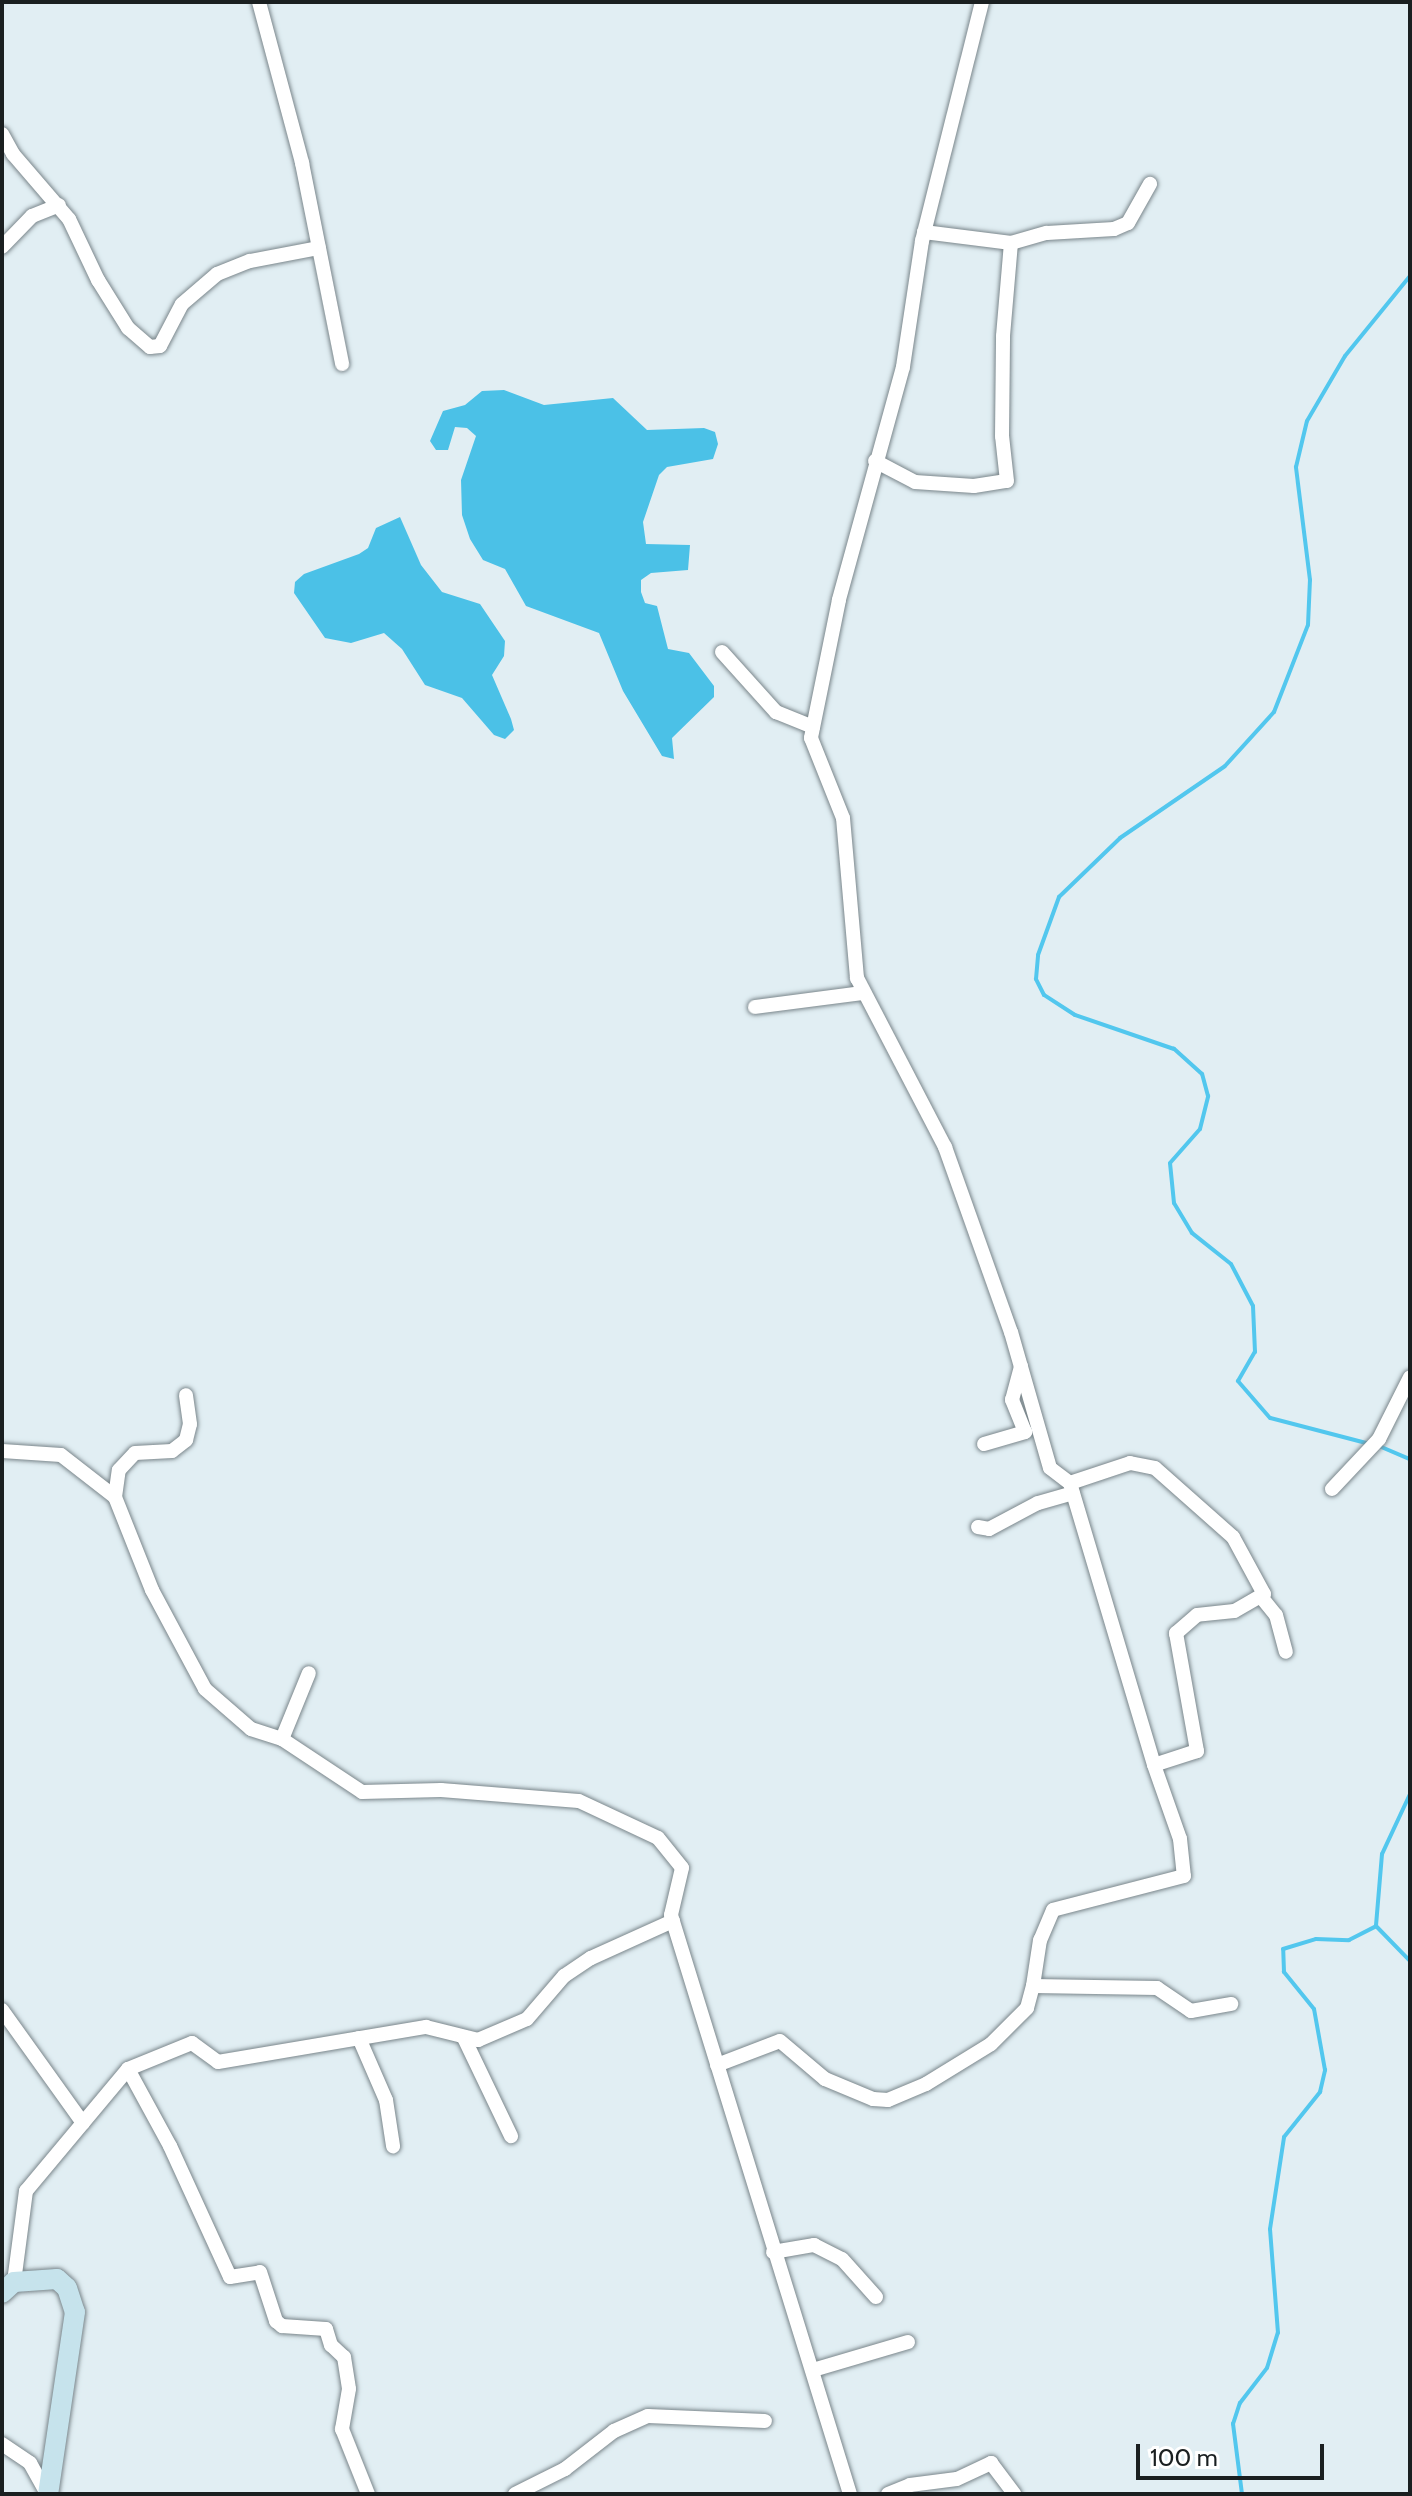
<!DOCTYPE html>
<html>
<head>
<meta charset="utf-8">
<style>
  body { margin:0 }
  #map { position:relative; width:1412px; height:2496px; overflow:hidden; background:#e1eef3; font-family:Cabin,sans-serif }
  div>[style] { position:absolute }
  .forest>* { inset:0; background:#4bc1e7 }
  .stream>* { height:4px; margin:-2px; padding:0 2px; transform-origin:2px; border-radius:2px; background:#52c7ee }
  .roads { filter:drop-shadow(0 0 2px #7a868b) drop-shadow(0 0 2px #7a868b) }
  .street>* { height:14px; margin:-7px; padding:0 7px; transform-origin:7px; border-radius:7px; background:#fff }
  .secondary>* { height:20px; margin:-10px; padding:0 10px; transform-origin:10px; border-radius:10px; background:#c6e3ec }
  span { translate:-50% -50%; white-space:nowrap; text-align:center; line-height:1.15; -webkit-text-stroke:6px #fff; paint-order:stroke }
  .frame { position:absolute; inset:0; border:4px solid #1a1f20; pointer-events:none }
  .scale { position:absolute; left:1136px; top:2444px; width:188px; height:36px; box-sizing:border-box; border:4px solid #1a1f20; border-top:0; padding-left:10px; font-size:24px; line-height:28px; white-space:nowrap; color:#1a1f20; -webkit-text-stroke:6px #fff; paint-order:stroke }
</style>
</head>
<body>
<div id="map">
  <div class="forest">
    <i style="clip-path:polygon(504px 390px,544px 405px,613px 398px,647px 430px,704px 428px,715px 432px,718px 444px,713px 459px,667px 467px,659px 475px,643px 522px,646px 544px,690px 545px,688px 570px,651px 573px,641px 580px,641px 592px,645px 603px,657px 606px,668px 649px,689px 653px,714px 686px,714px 697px,672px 738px,674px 759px,662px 756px,623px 691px,599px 633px,526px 606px,505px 569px,483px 560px,470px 539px,462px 515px,461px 480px,476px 436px,467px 428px,455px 427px,448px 450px,436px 450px,430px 441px,443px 411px,465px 405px,482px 391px)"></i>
    <i style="clip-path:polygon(400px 517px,421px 565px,442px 592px,480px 604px,505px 641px,504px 656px,492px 675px,511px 719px,514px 730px,505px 739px,494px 735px,462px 698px,425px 685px,402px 649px,384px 633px,351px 643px,325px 638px,294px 593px,295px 582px,304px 574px,359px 554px,368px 548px,376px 528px)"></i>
  </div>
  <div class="stream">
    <i style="left:1370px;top:1444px;width:103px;rotate:-165.4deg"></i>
    <i style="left:1270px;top:1418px;width:49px;rotate:-130.9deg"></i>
    <i style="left:1238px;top:1381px;width:34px;rotate:-60deg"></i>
    <i style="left:1255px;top:1352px;width:46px;rotate:-92.5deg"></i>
    <i style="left:1253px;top:1306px;width:47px;rotate:-117.6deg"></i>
    <i style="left:1231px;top:1264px;width:50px;rotate:-141.5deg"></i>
    <i style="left:1192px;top:1233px;width:35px;rotate:-121deg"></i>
    <i style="left:1174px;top:1203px;width:40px;rotate:-95.7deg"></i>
    <i style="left:1170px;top:1163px;width:45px;rotate:-48.6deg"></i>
    <i style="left:1200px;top:1129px;width:34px;rotate:-76deg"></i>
    <i style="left:1208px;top:1096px;width:23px;rotate:-105deg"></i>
    <i style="left:1202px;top:1074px;width:38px;rotate:-138deg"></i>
    <i style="left:1174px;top:1049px;width:105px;rotate:-161deg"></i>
    <i style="left:1075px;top:1015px;width:37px;rotate:-147deg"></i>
    <i style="left:1044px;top:995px;width:18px;rotate:-117deg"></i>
    <i style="left:1036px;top:979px;width:24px;rotate:-85deg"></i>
    <i style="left:1038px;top:955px;width:62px;rotate:-70.1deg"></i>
    <i style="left:1059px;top:897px;width:85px;rotate:-44deg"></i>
    <i style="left:1120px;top:838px;width:127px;rotate:-34.4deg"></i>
    <i style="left:1225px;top:766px;width:73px;rotate:-47.8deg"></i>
    <i style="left:1274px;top:712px;width:93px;rotate:-68.7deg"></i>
    <i style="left:1308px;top:625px;width:45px;rotate:-87.5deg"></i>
    <i style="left:1310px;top:580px;width:114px;rotate:-97.1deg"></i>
    <i style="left:1296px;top:467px;width:47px;rotate:-76.6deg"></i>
    <i style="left:1307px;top:421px;width:75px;rotate:-59.7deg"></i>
    <i style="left:1345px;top:356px;width:103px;rotate:-50.9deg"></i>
    <i style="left:1379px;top:1446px;width:34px;rotate:23deg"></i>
    <i style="left:1410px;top:1794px;width:66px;rotate:115deg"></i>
    <i style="left:1382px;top:1854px;width:72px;rotate:94.8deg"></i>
    <i style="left:1376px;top:1926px;width:49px;rotate:45.8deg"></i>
    <i style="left:1242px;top:2494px;width:71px;rotate:-97.3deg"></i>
    <i style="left:1233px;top:2424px;width:22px;rotate:-72deg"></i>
    <i style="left:1240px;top:2403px;width:44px;rotate:-52.4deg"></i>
    <i style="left:1267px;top:2368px;width:37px;rotate:-73deg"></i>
    <i style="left:1278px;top:2333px;width:104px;rotate:-94.4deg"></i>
    <i style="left:1270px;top:2229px;width:93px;rotate:-81.3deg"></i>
    <i style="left:1284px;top:2137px;width:58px;rotate:-51.3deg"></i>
    <i style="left:1320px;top:2092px;width:23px;rotate:-77deg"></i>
    <i style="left:1325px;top:2070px;width:62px;rotate:-100.2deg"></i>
    <i style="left:1314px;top:2009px;width:48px;rotate:-129deg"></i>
    <i style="left:1284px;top:1972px;width:23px;rotate:-92deg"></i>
    <i style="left:1283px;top:1949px;width:34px;rotate:-17deg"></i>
    <i style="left:1316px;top:1939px;width:33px;rotate:2deg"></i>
    <i style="left:1349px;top:1940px;width:30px;rotate:-27deg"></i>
  </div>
  <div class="roads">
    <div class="street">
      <i style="left:259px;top:2px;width:167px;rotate:75deg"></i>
      <i style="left:302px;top:163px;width:205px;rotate:78.7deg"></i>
      <i style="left:982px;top:2px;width:246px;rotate:104.1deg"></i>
      <i style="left:922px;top:241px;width:127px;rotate:98.6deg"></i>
      <i style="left:903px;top:367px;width:242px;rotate:105.4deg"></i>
      <i style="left:839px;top:600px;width:141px;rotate:101.5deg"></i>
      <i style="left:811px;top:738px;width:86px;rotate:68.2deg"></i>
      <i style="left:843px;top:818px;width:161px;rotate:85deg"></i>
      <i style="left:857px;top:978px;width:191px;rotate:62.5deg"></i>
      <i style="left:945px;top:1147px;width:196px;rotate:70.4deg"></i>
      <i style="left:1011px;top:1332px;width:141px;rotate:74deg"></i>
      <i style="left:1050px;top:1468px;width:25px;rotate:37deg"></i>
      <i style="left:1070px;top:1483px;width:63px;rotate:-18.4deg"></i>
      <i style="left:1130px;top:1463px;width:25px;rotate:11deg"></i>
      <i style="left:1155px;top:1468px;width:104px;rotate:41.5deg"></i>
      <i style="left:1233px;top:1537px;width:65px;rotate:61.5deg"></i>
      <i style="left:1264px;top:1594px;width:34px;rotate:150deg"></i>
      <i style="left:1234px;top:1611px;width:37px;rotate:174deg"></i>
      <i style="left:1197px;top:1615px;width:28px;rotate:139deg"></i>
      <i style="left:1176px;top:1633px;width:120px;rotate:79.9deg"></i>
      <i style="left:1197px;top:1751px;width:45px;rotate:162deg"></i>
      <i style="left:1154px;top:1765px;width:78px;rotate:70.6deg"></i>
      <i style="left:1180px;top:1839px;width:37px;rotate:84deg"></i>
      <i style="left:1184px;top:1876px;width:135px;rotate:165.5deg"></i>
      <i style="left:1053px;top:1910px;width:33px;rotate:113deg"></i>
      <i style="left:1040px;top:1940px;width:47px;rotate:98.7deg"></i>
      <i style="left:2px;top:134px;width:23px;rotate:61deg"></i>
      <i style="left:13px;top:154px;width:86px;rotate:49.3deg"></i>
      <i style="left:69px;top:219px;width:68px;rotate:64.6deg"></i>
      <i style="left:98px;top:280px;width:57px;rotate:58deg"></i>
      <i style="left:128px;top:328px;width:29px;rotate:41deg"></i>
      <i style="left:150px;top:347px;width:10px;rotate:-6deg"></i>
      <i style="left:160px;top:346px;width:47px;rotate:-62.4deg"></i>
      <i style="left:182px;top:304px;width:46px;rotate:-40.6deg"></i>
      <i style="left:217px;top:274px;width:35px;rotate:-22deg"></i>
      <i style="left:250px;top:261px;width:70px;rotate:-10.7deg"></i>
      <i style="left:924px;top:232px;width:88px;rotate:7.2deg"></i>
      <i style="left:1011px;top:243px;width:37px;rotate:-16deg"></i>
      <i style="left:1047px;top:233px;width:67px;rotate:-3.4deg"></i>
      <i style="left:1114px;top:229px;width:15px;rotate:-23deg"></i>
      <i style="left:1128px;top:223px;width:45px;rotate:-60.6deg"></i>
      <i style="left:2px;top:247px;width:43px;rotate:-45.9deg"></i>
      <i style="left:32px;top:216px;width:29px;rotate:-22deg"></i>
      <i style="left:875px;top:461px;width:45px;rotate:27.7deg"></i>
      <i style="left:915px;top:482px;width:59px;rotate:3.9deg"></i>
      <i style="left:974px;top:486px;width:33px;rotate:-9deg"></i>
      <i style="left:1007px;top:481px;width:45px;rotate:-96.3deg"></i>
      <i style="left:1002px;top:436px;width:100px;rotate:-89.4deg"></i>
      <i style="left:1003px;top:336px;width:93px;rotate:-85.1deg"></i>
      <i style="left:722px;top:652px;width:81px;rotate:48deg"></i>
      <i style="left:776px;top:712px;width:40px;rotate:22deg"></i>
      <i style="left:755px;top:1007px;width:109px;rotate:-7.4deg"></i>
      <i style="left:984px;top:1444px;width:43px;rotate:-16.3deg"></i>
      <i style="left:1025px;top:1432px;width:35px;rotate:-112deg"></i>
      <i style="left:1012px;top:1400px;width:35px;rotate:-75deg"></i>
      <i style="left:2px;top:1451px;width:59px;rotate:3.9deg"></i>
      <i style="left:61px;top:1455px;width:68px;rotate:37.9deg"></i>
      <i style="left:115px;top:1497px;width:100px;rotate:68.3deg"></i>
      <i style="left:152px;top:1590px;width:112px;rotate:61.8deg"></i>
      <i style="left:205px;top:1689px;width:61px;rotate:41deg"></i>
      <i style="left:251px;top:1729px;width:33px;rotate:18deg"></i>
      <i style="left:282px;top:1739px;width:96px;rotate:33.5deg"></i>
      <i style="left:362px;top:1792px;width:79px;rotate:-1.5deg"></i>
      <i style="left:441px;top:1790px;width:138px;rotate:4.6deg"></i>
      <i style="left:579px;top:1801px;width:87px;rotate:25.1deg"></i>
      <i style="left:658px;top:1838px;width:38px;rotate:51deg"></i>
      <i style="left:682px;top:1868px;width:48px;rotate:103.2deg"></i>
      <i style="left:671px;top:1915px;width:606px;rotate:72.82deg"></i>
      <i style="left:1070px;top:1483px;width:294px;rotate:73.4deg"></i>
      <i style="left:1332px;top:1489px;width:69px;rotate:-46.8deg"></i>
      <i style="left:1379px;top:1439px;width:69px;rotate:-63.4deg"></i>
      <i style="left:115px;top:1497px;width:27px;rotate:-82deg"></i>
      <i style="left:119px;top:1470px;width:23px;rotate:-47deg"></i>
      <i style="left:135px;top:1453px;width:37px;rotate:-3deg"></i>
      <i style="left:172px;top:1451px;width:18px;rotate:-38deg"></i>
      <i style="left:186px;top:1440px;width:16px;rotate:-76deg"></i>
      <i style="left:190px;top:1424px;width:29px;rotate:-98deg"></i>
      <i style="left:978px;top:1527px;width:11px;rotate:10deg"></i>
      <i style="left:989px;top:1529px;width:55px;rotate:-28deg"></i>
      <i style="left:1038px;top:1503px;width:36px;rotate:-16deg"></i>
      <i style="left:1262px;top:1598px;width:22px;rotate:51deg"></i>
      <i style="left:1276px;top:1615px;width:38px;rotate:75deg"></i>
      <i style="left:282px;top:1739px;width:71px;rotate:-67.8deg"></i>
      <i style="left:2px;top:2010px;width:139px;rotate:54.4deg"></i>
      <i style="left:359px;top:2038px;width:68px;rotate:66.5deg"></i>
      <i style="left:386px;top:2100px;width:47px;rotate:81.3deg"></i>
      <i style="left:464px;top:2038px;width:109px;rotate:64.4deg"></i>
      <i style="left:717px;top:2065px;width:67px;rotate:-20.9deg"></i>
      <i style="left:780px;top:2041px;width:59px;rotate:40.2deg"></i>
      <i style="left:825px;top:2079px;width:52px;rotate:22.6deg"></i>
      <i style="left:873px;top:2099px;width:15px;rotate:4deg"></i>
      <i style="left:888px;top:2100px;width:41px;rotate:-22.8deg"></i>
      <i style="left:926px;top:2084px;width:76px;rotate:-31.6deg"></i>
      <i style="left:991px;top:2044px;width:51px;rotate:-45deg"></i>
      <i style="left:1027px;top:2008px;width:23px;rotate:-75deg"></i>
      <i style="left:1033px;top:1986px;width:124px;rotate:0.9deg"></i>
      <i style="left:1157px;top:1988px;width:41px;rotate:34.1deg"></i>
      <i style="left:1191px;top:2011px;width:41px;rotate:-9.9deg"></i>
      <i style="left:128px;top:2069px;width:88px;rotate:61.4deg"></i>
      <i style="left:170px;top:2146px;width:144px;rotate:65.4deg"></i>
      <i style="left:230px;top:2277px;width:30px;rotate:-9deg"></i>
      <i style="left:260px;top:2272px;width:52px;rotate:71.9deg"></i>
      <i style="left:276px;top:2321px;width:8px;rotate:40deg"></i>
      <i style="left:282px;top:2326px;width:44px;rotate:3.9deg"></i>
      <i style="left:326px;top:2329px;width:17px;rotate:73deg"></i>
      <i style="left:331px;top:2345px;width:18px;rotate:43deg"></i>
      <i style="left:344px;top:2357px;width:32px;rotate:81deg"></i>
      <i style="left:349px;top:2389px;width:41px;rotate:99.9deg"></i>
      <i style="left:342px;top:2429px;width:70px;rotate:68.2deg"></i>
      <i style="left:773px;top:2252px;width:42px;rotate:-9.7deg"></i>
      <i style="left:814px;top:2245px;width:31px;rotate:27deg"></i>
      <i style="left:842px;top:2259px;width:51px;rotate:48.2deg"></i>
      <i style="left:14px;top:2282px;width:92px;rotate:-82.5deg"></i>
      <i style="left:26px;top:2191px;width:159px;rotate:-50.1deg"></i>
      <i style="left:128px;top:2069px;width:69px;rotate:-22.1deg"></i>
      <i style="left:192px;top:2043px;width:32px;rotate:36deg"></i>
      <i style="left:218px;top:2062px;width:211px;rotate:-9.6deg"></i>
      <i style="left:426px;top:2027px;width:54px;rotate:14deg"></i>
      <i style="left:478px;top:2040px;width:53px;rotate:-23.2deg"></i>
      <i style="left:527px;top:2019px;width:57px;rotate:-49.3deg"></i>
      <i style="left:564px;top:1976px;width:32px;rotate:-34deg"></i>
      <i style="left:591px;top:1958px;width:90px;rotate:-24.3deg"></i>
      <i style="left:813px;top:2370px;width:99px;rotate:-16.4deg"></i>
      <i style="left:2px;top:2444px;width:34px;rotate:34deg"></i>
      <i style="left:30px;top:2463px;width:35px;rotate:61deg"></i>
      <i style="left:515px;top:2494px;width:56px;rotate:-26.6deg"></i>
      <i style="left:565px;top:2469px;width:62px;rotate:-37.8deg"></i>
      <i style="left:614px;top:2431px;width:37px;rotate:-24deg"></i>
      <i style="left:648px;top:2416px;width:117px;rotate:2.4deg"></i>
      <i style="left:888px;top:2494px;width:24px;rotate:-22deg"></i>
      <i style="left:910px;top:2485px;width:47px;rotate:-7.3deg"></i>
      <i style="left:957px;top:2479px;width:38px;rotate:-25deg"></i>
      <i style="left:991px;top:2463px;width:39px;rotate:53deg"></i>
    </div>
    <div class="secondary">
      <i style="left:2px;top:2293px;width:16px;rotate:-43deg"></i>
      <i style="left:14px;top:2282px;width:43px;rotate:-4deg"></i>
      <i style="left:57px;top:2279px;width:13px;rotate:42deg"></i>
      <i style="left:67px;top:2288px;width:25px;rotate:72deg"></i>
      <i style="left:75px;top:2312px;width:184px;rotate:98.4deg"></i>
    </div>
  </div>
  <div class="frame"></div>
  <div class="scale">100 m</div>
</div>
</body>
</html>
